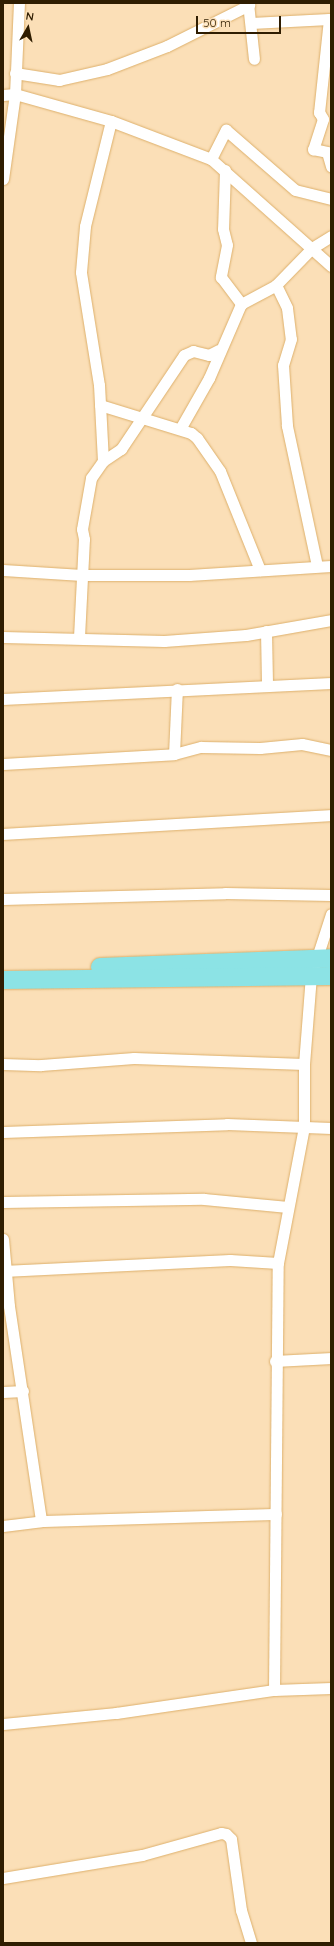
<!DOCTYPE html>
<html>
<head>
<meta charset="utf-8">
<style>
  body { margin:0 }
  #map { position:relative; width:334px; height:1946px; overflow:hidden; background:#fbdfb7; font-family:Quicksand,sans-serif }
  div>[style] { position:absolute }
  .roads { filter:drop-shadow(0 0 1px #ddb06c) drop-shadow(0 0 1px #ddb06c) }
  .minor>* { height:11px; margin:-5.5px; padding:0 5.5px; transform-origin:5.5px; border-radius:5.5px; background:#fff }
  .primary>* { height:18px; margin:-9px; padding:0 9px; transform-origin:9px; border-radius:9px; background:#8ce3e5 }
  span { translate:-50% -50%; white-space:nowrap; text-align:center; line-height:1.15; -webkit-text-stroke:4px #fbdfb7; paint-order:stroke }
  .frame { position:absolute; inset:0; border:4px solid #2f1d01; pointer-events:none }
  .north { position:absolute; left:8px; top:8px; width:40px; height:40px; -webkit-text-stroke:3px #fbdfb7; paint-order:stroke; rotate:9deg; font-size:11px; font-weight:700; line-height:16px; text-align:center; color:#2f1d01 }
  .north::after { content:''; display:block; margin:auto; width:14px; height:18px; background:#2f1d01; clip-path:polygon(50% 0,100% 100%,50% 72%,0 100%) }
  .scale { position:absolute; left:196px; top:16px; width:85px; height:18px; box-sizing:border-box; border:2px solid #2f1d01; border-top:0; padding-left:5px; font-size:12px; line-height:14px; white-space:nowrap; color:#2f1d01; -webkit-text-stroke:3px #fbdfb7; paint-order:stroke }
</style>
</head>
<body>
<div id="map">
  <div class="roads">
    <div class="minor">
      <i style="left:248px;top:3px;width:56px;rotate:83.9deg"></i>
      <i style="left:251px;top:23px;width:78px;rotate:-2.9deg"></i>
      <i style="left:329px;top:19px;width:94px;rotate:96.1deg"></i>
      <i style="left:319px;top:112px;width:8px;rotate:60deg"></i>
      <i style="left:323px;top:119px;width:32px;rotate:108deg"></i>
      <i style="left:313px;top:149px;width:14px;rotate:12deg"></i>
      <i style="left:327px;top:152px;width:15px;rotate:74deg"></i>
      <i style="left:15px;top:73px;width:45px;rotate:9deg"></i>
      <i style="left:59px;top:80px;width:49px;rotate:-12.9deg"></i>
      <i style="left:107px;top:69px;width:64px;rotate:-21deg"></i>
      <i style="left:167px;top:46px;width:92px;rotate:-26.6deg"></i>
      <i style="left:3px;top:95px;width:12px;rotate:-5deg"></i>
      <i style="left:15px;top:94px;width:100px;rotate:15.7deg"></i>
      <i style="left:111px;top:121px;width:107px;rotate:20.8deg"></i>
      <i style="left:211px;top:159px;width:161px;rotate:41.7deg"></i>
      <i style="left:211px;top:159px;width:33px;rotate:-63deg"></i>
      <i style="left:226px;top:130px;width:91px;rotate:41deg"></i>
      <i style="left:295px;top:190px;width:37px;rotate:14deg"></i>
      <i style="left:225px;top:170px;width:59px;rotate:91.9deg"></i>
      <i style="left:223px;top:229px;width:16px;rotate:76deg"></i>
      <i style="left:227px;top:245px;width:33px;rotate:101deg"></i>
      <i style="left:221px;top:277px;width:34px;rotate:53deg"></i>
      <i style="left:3px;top:179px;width:86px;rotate:-82deg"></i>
      <i style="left:15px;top:94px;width:91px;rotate:-87.5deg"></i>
      <i style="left:276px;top:285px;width:25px;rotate:64deg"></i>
      <i style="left:287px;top:308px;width:31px;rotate:83deg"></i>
      <i style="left:291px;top:339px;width:27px;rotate:107deg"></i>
      <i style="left:283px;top:365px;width:61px;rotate:86.2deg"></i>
      <i style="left:287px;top:426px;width:143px;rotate:77.9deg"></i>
      <i style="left:100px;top:405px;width:95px;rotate:17.1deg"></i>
      <i style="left:191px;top:433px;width:8px;rotate:40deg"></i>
      <i style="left:197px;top:438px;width:40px;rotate:55.1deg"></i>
      <i style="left:220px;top:471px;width:107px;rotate:68deg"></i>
      <i style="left:180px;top:429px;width:59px;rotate:-60.4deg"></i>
      <i style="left:209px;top:378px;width:81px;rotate:-66.6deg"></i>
      <i style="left:241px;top:304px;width:40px;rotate:-28deg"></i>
      <i style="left:276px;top:285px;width:52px;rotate:-45.8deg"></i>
      <i style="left:312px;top:248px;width:22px;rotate:-32deg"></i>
      <i style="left:103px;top:461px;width:76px;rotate:-93deg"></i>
      <i style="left:99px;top:385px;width:114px;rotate:-99.1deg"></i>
      <i style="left:81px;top:272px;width:46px;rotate:-85deg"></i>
      <i style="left:85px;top:226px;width:108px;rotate:-76.1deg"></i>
      <i style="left:3px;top:570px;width:79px;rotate:3.6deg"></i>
      <i style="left:82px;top:575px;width:107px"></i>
      <i style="left:189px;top:575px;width:142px;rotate:-3.6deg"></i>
      <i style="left:266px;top:631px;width:54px;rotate:88.9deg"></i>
      <i style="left:3px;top:637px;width:161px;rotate:1.4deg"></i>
      <i style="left:164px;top:641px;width:82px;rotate:-4.2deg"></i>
      <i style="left:246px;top:635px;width:86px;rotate:-10deg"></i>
      <i style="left:79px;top:637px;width:98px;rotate:-87.1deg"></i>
      <i style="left:84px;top:539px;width:10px;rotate:-101deg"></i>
      <i style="left:82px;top:529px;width:52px;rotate:-80deg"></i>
      <i style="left:91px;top:478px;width:21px;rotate:-55deg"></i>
      <i style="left:103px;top:461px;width:22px;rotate:-34deg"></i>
      <i style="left:121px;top:449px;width:113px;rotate:-56.2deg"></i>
      <i style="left:184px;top:355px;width:10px;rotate:-24deg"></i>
      <i style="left:193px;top:351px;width:16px;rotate:14deg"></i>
      <i style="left:209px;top:355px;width:11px;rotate:-27deg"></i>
      <i style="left:3px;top:699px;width:328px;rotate:-2.8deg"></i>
      <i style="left:174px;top:754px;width:65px;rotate:-87.4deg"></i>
      <i style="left:3px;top:764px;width:171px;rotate:-3.3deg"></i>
      <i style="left:174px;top:754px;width:28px;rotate:-15deg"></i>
      <i style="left:201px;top:747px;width:59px;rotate:1deg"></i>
      <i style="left:260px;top:748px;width:42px;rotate:-5.4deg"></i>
      <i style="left:302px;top:744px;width:30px;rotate:12deg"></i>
      <i style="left:3px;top:834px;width:329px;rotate:-3.3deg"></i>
      <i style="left:3px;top:899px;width:222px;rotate:-1.5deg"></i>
      <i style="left:225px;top:893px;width:106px;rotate:1.1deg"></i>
      <i style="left:3px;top:1064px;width:38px;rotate:2deg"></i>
      <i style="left:41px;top:1065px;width:93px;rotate:-4.3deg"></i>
      <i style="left:134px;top:1058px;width:170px;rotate:2deg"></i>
      <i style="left:3px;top:1132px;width:224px;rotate:-2deg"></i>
      <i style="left:227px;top:1124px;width:104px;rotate:2.2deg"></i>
      <i style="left:3px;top:1202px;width:201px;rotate:-0.9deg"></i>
      <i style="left:204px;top:1199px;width:84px;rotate:5.4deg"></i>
      <i style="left:3px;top:1239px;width:67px;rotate:84.9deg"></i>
      <i style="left:9px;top:1306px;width:217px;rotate:81.5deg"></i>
      <i style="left:3px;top:1271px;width:227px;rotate:-2.8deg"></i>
      <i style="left:230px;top:1260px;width:48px;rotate:3.6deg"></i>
      <i style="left:275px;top:1361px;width:56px;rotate:-3.1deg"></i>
      <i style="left:3px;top:1392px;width:20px;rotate:-3deg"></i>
      <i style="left:3px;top:1526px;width:38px;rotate:-7deg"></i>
      <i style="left:41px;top:1521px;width:235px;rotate:-1.7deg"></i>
      <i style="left:274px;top:1690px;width:427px;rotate:-89.5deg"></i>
      <i style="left:278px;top:1263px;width:138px;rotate:-79.2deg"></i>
      <i style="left:304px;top:1127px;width:63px;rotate:-90deg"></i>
      <i style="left:304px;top:1064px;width:88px;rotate:-85.5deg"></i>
      <i style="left:311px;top:976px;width:65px;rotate:-72.1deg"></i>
      <i style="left:3px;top:1724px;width:114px;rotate:-5.6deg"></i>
      <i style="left:116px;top:1713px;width:160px;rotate:-8.3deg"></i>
      <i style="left:274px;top:1690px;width:57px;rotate:-2deg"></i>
      <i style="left:3px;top:1878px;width:141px;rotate:-9.4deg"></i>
      <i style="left:142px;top:1855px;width:82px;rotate:-15.6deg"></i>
      <i style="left:221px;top:1833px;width:5px;rotate:11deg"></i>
      <i style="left:226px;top:1834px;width:7px;rotate:45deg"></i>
      <i style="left:231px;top:1839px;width:72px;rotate:82deg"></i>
      <i style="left:241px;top:1910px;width:34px;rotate:73deg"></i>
    </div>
    <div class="primary">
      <i style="left:100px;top:967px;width:231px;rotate:-2.2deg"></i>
      <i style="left:3px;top:980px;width:328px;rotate:-0.7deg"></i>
    </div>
  </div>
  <div class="frame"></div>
  <div class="north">N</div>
  <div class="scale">50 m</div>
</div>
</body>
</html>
